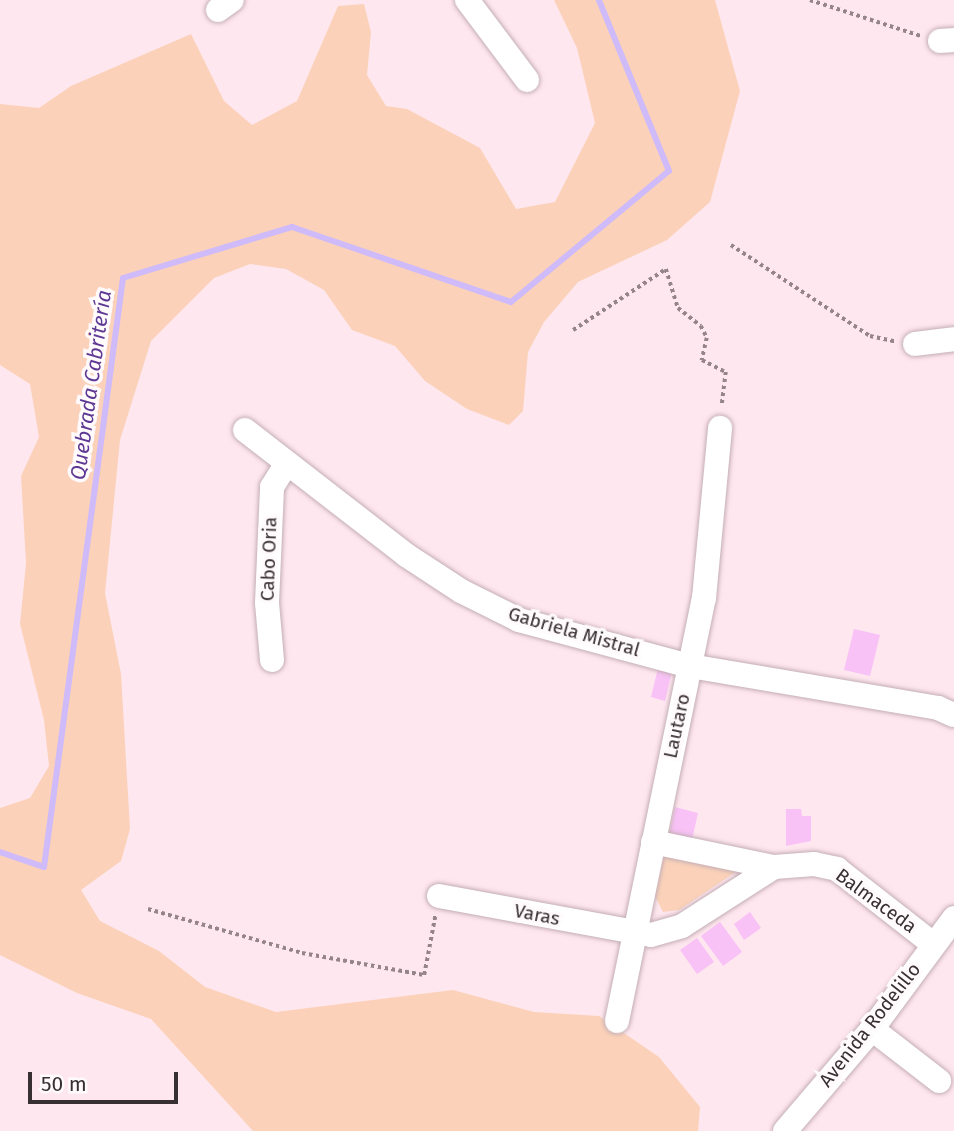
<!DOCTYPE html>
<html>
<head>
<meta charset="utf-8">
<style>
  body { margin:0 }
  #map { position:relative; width:954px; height:1131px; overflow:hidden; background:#ffe7ef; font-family:"Fira Sans",sans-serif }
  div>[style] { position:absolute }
  .green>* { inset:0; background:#fbd2b9 }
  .stream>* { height:6px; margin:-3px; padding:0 3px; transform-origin:3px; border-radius:3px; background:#cfbafa }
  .building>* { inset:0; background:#f8c2f6 }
  .path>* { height:3.5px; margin-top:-1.75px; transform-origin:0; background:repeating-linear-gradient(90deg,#95858a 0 3.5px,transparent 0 7px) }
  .roads { filter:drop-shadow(0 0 2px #c4aeb5) drop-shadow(0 0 2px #c4aeb5) }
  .minor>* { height:24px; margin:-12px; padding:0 12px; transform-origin:12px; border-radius:12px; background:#fff }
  span { translate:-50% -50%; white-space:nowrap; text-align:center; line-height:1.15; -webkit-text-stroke:7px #fffafc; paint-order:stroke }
  .street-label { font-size:19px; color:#382f32 }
  .water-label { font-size:21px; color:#5e3993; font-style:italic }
  .scale { position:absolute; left:28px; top:1072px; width:150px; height:32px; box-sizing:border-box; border:4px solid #382f32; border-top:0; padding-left:9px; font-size:21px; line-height:24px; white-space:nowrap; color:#382f32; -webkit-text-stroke:5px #fffafc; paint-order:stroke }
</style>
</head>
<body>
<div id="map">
  <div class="green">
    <i style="clip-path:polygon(554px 0,715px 0,740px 91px,710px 202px,667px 240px,578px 282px,544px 322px,528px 352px,523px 411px,509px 425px,467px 409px,425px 381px,395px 346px,352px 330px,324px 290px,286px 269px,250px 264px,214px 278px,151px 341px,120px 440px,105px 593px,121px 674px,130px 829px,121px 861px,81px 890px,100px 921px,159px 951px,205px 987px,276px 1012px,453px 990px,534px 1012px,599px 1016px,659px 1057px,700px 1107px,698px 1131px,253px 1131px,151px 1019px,77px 993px,0 955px,0 808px,30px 798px,49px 766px,44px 720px,20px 624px,26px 563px,21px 476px,39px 437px,30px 384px,0 365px,0 104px,39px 108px,71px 86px,191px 34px,224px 101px,252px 125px,297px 101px,338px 6px,364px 4px,371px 32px,367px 75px,386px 106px,407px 109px,480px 148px,516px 209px,555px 202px,595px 123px,577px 48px)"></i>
    <i style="clip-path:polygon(664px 855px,740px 869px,679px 910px,663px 912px,655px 896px)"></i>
  </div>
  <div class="stream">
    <i style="left:0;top:852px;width:46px;rotate:18.8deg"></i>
    <i style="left:44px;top:867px;width:594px;rotate:-82.36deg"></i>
    <i style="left:123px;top:278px;width:177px;rotate:-16.8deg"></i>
    <i style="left:292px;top:227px;width:231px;rotate:18.9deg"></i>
    <i style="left:511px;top:302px;width:205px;rotate:-39.7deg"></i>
    <i style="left:669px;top:171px;width:185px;rotate:-112.3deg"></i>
  </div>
  <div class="building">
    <i style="clip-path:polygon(854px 629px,880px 635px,870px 676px,844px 670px)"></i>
    <i style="clip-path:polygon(658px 668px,672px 671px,665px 701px,651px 697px)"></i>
    <i style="clip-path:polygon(675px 807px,698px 813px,692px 840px,669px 834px)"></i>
    <i style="clip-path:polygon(786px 809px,801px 809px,802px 816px,811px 816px,811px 841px,786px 846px)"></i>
    <i style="clip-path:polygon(750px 912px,761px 928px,744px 940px,734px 924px)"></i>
    <i style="clip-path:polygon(720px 922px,742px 952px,723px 966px,701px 936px)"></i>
    <i style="clip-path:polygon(697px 938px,714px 962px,697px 974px,680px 950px)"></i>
  </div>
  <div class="path">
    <i style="left:810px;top:0;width:117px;rotate:18deg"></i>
    <i style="left:731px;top:245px;width:166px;rotate:33.2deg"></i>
    <i style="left:870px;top:336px;width:25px;rotate:12deg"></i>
    <i style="left:573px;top:330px;width:111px;rotate:-33.3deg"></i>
    <i style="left:666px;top:269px;width:41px;rotate:72.9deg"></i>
    <i style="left:678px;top:308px;width:29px;rotate:38deg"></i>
    <i style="left:701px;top:326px;width:13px;rotate:63deg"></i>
    <i style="left:707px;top:338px;width:23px;rotate:103deg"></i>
    <i style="left:702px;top:360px;width:27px;rotate:27deg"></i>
    <i style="left:726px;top:372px;width:34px;rotate:97deg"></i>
    <i style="left:148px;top:909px;width:160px;rotate:15.9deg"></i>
    <i style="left:302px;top:953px;width:124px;rotate:10.2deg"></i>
    <i style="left:424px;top:975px;width:60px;rotate:-79.4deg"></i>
  </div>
  <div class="roads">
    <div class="minor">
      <i style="left:467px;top:0;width:100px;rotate:53.1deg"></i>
      <i style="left:218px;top:10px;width:17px;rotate:-36deg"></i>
      <i style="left:940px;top:41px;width:14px;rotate:-4deg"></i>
      <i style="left:915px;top:344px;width:39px;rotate:-7deg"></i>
      <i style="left:245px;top:430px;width:204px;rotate:37.8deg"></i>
      <i style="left:406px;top:555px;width:66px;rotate:33.2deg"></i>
      <i style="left:461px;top:591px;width:65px;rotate:26.6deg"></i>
      <i style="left:519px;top:620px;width:177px;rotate:15.1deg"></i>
      <i style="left:690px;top:666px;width:252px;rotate:9.6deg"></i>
      <i style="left:938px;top:708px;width:17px;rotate:24deg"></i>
      <i style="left:272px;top:660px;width:57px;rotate:-95deg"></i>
      <i style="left:267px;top:603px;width:116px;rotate:-87.5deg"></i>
      <i style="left:272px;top:487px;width:28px;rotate:-58deg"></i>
      <i style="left:653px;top:842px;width:124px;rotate:11.7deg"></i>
      <i style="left:774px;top:867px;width:40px;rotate:-4.3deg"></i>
      <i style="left:814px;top:864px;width:24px;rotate:12deg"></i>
      <i style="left:837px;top:869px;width:122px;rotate:38deg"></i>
      <i style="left:439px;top:896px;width:216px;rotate:10.4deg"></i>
      <i style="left:651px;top:935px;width:32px;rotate:-16deg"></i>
      <i style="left:682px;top:926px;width:109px;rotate:-32.7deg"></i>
      <i style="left:617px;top:1021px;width:432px;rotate:-78.4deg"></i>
      <i style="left:704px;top:598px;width:171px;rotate:-84.6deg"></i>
      <i style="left:872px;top:1029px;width:85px;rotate:37.8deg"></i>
      <i style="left:785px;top:1131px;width:134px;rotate:-49.5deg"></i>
      <i style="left:872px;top:1029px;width:138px;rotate:-53.5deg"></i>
    </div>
  </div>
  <div class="street-label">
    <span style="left:269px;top:559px;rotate:-88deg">Cabo Oria</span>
    <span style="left:574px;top:632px;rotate:16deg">Gabriela Mistral</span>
    <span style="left:677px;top:726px;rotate:-78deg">Lautaro</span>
    <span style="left:876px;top:901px;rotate:36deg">Balmaceda</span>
    <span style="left:537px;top:915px;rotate:11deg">Varas</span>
    <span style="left:870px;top:1025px;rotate:-52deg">Avenida Rodelillo</span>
  </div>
  <div class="water-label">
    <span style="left:91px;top:385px;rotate:-82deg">Quebrada Cabritería</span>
  </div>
  <div class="scale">50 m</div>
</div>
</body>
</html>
